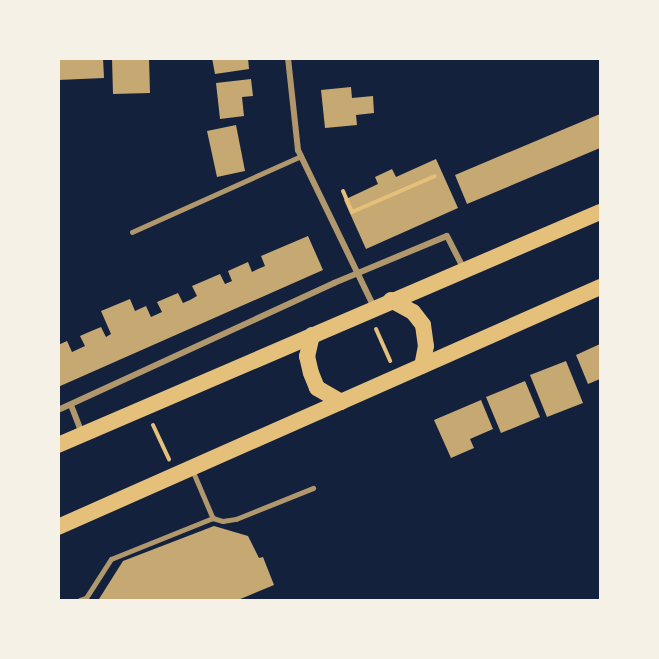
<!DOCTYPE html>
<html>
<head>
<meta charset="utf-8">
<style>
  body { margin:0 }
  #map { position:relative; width:659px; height:659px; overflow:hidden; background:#14213d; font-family:"Space Grotesk",sans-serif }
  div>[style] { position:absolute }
  .building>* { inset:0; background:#c6a872 }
  .path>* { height:4px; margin:-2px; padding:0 2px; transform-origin:2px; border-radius:2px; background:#e5c07b }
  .service>* { height:4.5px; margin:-2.25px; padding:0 2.25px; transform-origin:2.25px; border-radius:2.25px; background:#b1986c }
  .minor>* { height:6px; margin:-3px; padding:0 3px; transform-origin:3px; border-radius:3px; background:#b1986c }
  .trunk>* { height:16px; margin:-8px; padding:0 8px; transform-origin:8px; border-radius:8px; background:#e5c07b }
  span { translate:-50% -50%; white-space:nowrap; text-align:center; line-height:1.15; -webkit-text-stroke:6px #f6f1e7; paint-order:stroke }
  .frame { position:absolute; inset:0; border:60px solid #f6f1e7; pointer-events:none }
</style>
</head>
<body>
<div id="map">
  <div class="building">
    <i style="clip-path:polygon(58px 58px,103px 58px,104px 78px,58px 80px)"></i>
    <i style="clip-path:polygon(112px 58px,149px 58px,150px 93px,113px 94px)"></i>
    <i style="clip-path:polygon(212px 58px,248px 58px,249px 69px,215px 74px)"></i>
    <i style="clip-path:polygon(251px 79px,253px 96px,242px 97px,244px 116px,220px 119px,216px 83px)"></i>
    <i style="clip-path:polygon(351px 87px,352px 98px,373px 96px,374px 113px,356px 115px,357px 125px,325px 128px,321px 90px)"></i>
    <i style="clip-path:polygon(600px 114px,600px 148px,467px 204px,455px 175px)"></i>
    <i style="clip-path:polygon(236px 125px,245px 171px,217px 177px,207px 131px)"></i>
    <i style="clip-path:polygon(436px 159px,458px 208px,366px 249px,344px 200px,378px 184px,375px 177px,392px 169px,396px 177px)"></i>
    <i style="clip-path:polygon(308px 236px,323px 270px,58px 387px,58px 345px,67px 341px,72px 352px,85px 346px,80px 336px,89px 332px,101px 327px,106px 337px,111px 334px,101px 311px,130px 299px,135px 311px,146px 306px,151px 317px,162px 312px,157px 302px,178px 293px,183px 303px,190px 300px,197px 296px,192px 286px,220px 274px,225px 284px,232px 281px,228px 271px,248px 262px,252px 272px,258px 269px,265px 266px,261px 256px)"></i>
    <i style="clip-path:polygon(600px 344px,600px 379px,588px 384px,576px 355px)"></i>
    <i style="clip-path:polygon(566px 361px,583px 403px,547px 417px,530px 375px)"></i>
    <i style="clip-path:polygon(525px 381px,540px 417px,501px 433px,486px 397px)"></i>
    <i style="clip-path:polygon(481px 400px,493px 429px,470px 439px,474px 448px,451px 458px,434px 420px)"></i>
    <i style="clip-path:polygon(214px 526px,248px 536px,259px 558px,263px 557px,274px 585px,238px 600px,99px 599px,123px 561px)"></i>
  </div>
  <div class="path">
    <i style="left:343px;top:191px;width:23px;rotate:67deg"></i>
    <i style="left:352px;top:212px;width:90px;rotate:-23.4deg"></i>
    <i style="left:376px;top:329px;width:35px;rotate:66deg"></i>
    <i style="left:153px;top:425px;width:38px;rotate:65deg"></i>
  </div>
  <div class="service">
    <i style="left:132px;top:232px;width:185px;rotate:-24.2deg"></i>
    <i style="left:193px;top:471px;width:51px;rotate:66.9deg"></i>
    <i style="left:213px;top:518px;width:10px;rotate:17deg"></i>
    <i style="left:223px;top:521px;width:13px;rotate:-9deg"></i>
    <i style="left:236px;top:519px;width:83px;rotate:-21.9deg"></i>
    <i style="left:80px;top:600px;width:6px;rotate:-18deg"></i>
    <i style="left:86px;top:598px;width:46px;rotate:-57.3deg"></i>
    <i style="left:111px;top:559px;width:110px;rotate:-21.9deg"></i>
  </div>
  <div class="minor">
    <i style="left:288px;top:58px;width:93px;rotate:83.8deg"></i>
    <i style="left:298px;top:150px;width:174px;rotate:64.2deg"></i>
    <i style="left:71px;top:405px;width:31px;rotate:69deg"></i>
    <i style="left:58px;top:410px;width:304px;rotate:-24.7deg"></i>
    <i style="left:334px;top:283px;width:122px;rotate:-22.6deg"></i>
    <i style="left:447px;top:236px;width:37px;rotate:63deg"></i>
  </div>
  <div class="trunk">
    <i style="left:391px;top:300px;width:25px;rotate:29deg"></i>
    <i style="left:413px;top:312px;width:16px;rotate:52deg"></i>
    <i style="left:423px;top:325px;width:21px;rotate:82deg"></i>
    <i style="left:426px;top:346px;width:20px;rotate:101deg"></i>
    <i style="left:312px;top:335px;width:22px;rotate:103deg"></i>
    <i style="left:307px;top:356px;width:17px;rotate:77deg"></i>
    <i style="left:311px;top:373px;width:16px;rotate:68deg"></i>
    <i style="left:317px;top:388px;width:28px;rotate:30deg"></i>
    <i style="left:58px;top:445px;width:590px;rotate:-23.26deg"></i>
    <i style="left:58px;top:527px;width:593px;rotate:-23.88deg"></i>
  </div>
  <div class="frame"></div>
</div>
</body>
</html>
